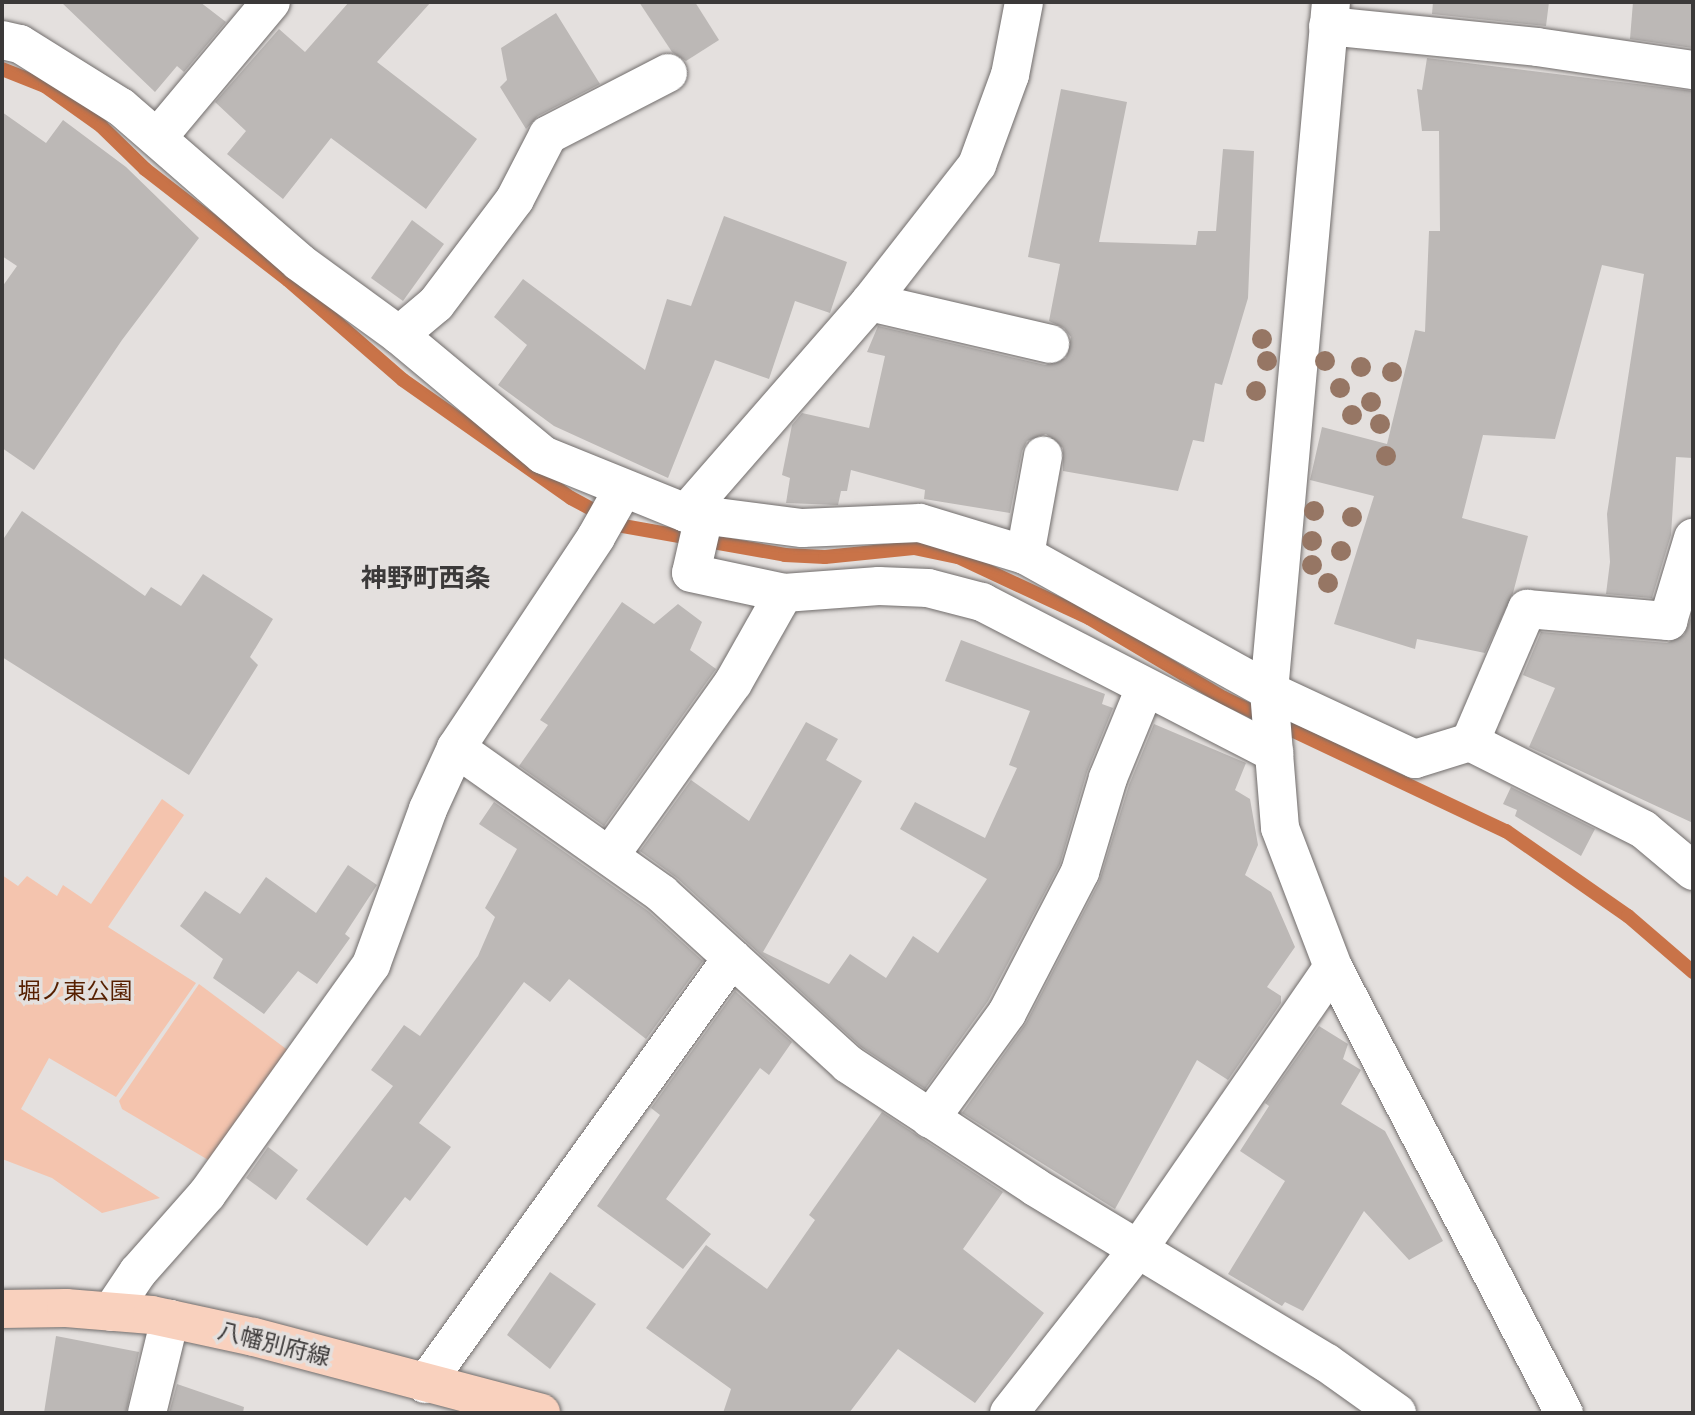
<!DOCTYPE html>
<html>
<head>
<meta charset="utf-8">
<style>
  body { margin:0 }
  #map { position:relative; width:1695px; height:1415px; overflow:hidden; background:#e4e0de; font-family:Raleway,"Noto Sans JP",sans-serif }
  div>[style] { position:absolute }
  .green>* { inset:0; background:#f4c4ae }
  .stream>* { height:14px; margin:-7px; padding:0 7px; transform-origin:7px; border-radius:7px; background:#c97348 }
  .building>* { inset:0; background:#bcb8b6 }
  .roads { filter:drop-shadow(0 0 2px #716d6c) drop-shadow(0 0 2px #716d6c) }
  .minor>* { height:38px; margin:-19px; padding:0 19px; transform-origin:19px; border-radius:19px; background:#fff }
  .major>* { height:38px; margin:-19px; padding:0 19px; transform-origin:19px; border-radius:19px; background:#f9d1be }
  .trees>* { width:20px; height:20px; margin:-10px; border-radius:50%; background:#967664 }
  span { translate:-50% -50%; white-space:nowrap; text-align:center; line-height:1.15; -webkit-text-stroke:7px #e4e0de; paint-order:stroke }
  .park-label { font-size:23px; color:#561f00 }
  .street-label { font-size:23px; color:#3b3939 }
  .quarter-label { font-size:26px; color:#3b3939; font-weight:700 }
  .frame { position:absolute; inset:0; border:4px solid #3b3939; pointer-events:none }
</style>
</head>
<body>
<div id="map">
  <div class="green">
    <i style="clip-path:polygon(162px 799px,184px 815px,108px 927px,196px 983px,116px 1097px,49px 1058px,21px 1109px,160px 1198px,102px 1213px,52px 1178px,2px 1159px,2px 875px,18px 886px,27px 876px,57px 896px,63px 885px,91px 904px)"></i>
    <i style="clip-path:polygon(199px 984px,289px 1051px,210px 1161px,122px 1109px,119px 1101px)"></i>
  </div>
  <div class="stream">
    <i style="left:2px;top:69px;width:46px;rotate:21.6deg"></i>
    <i style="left:45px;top:86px;width:69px;rotate:35.5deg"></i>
    <i style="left:101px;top:126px;width:62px;rotate:44.3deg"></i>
    <i style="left:145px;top:169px;width:181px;rotate:37.8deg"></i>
    <i style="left:288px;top:280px;width:152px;rotate:41deg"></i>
    <i style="left:403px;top:380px;width:205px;rotate:35.1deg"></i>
    <i style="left:571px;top:498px;width:59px;rotate:28.3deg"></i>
    <i style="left:623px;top:526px;width:165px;rotate:10.1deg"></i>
    <i style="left:785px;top:555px;width:40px;rotate:2.9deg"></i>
    <i style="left:825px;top:557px;width:89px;rotate:-5.8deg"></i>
    <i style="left:914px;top:548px;width:45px;rotate:11.6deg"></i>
    <i style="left:958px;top:557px;width:145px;rotate:25deg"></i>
    <i style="left:1089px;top:618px;width:157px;rotate:30.7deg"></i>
    <i style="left:1224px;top:698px;width:312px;rotate:25.3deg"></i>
    <i style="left:1506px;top:831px;width:149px;rotate:34.9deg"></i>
    <i style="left:1628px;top:916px;width:86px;rotate:40.7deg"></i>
  </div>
  <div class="building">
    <i style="clip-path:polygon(61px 2px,200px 2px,226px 22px,184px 72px,177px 66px,155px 92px)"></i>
    <i style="clip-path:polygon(349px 2px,431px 2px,377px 62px,477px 139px,426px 209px,331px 138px,283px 199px,227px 154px,246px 131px,215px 102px,279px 29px,305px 52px)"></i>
    <i style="clip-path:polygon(639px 2px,695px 2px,719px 40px,686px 61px,672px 52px)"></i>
    <i style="clip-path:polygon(1433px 2px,1549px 2px,1546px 26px,1432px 14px)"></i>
    <i style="clip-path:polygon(1633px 2px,1693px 2px,1693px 48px,1630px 39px)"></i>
    <i style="clip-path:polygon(556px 13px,600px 84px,538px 116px,526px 129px,500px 87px,507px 80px,501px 48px)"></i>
    <i style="clip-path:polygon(1427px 58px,1693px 91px,1693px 458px,1676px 457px,1671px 535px,1652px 598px,1606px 594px,1610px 562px,1607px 514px,1644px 274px,1602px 265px,1555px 439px,1483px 435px,1462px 518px,1528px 536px,1513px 593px,1485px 653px,1417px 639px,1415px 649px,1334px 624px,1374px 496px,1310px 480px,1322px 427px,1387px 444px,1415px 330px,1425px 332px,1429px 231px,1440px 231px,1439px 131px,1422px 131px,1417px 89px,1422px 90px)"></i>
    <i style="clip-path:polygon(1061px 89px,1127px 102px,1099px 242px,1196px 245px,1198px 231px,1216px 231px,1223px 149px,1254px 151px,1248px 298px,1222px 385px,1215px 383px,1204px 442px,1193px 440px,1178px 491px,1063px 471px,1063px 448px,1046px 434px,1027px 441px,1022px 451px,1010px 513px,924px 499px,925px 490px,851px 470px,847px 491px,841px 491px,838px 505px,786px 503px,790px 478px,782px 475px,792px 425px,802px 413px,869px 428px,885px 356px,867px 352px,878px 326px,1045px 365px,1066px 358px,1071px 337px,1064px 328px,1049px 321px,1060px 264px,1028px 257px)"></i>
    <i style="clip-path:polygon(2px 112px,46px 143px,63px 120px,126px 167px,199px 238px,122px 340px,34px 470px,2px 448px,2px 287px,17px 266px,2px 256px)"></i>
    <i style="clip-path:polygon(724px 216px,847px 262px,830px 313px,795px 301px,769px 379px,715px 360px,668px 478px,554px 426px,498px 385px,527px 345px,494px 317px,523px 279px,645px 370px,667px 299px,691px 306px)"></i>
    <i style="clip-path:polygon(412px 220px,444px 244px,403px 301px,371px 278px)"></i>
    <i style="clip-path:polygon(22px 511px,145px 596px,151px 587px,181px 606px,203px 574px,273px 619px,250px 657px,258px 665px,189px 775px,2px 657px,2px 541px)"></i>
    <i style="clip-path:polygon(622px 602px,654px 624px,678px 604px,702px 622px,690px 650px,716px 669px,604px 826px,519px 766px,548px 725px,540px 720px)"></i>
    <i style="clip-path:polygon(1693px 613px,1693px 823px,1529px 747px,1555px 688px,1523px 675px,1541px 632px,1667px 643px,1684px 635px)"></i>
    <i style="clip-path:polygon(961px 640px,1105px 694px,1102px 704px,1113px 708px,1087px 772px,1060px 864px,988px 1001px,925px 1089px,861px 1047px,677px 878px,640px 851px,691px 780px,749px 821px,806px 722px,838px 739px,826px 760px,862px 781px,763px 952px,829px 984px,850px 954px,886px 978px,913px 936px,938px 953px,987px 879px,900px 829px,915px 802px,985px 838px,1017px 768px,1009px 765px,1030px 711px,945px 681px)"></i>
    <i style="clip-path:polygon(1154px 724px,1246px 763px,1235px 790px,1250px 799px,1258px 845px,1245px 875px,1271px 892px,1295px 947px,1267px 987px,1281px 996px,1281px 1003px,1228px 1080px,1197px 1060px,1115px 1209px,962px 1113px,1026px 1023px,1099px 882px,1129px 785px)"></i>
    <i style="clip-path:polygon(1511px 787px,1595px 829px,1581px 856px,1515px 816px,1517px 810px,1503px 804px)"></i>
    <i style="clip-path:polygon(494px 802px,648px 911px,703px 961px,646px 1039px,569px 979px,550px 1002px,524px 982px,419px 1123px,451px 1147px,410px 1201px,405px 1197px,367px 1246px,306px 1199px,393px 1086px,371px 1070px,404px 1025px,420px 1036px,478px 956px,495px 917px,485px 908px,517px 849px,479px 824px)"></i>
    <i style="clip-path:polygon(348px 865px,377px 885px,345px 934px,350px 938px,317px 984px,298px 971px,264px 1014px,213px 978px,223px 959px,180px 926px,205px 891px,240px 914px,266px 877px,316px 913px)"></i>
    <i style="clip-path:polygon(735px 991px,792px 1042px,769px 1075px,760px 1068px,666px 1199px,711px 1234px,683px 1269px,597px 1206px,660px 1115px,651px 1108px)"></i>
    <i style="clip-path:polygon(1319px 1026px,1348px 1044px,1343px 1059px,1361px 1070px,1341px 1104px,1385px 1131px,1443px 1241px,1409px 1260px,1364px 1211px,1303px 1311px,1285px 1302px,1282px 1306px,1228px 1274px,1285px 1181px,1240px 1151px,1269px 1106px,1265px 1103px)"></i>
    <i style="clip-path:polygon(882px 1112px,1003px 1192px,963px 1249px,1044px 1313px,975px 1403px,898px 1349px,849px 1413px,723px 1413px,731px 1389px,646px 1328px,706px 1245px,767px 1289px,815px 1220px,809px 1215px)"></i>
    <i style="clip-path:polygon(268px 1147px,298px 1170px,276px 1200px,246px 1178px)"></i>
    <i style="clip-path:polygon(550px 1272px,596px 1304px,550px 1369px,507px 1335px)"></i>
    <i style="clip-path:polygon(56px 1336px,139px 1352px,126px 1413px,44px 1413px)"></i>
    <i style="clip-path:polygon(177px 1384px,244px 1407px,243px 1413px,169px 1413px)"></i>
  </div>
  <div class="roads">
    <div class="minor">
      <i style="left:1331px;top:2px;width:692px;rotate:95.14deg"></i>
      <i style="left:1269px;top:691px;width:137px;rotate:85.4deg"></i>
      <i style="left:1280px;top:828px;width:149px;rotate:69.1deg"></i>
      <i style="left:1333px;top:967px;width:502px;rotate:62.62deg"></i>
      <i style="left:1328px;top:26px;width:210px;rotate:5.7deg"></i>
      <i style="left:1537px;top:47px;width:158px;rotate:8.4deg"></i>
      <i style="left:2px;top:40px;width:18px;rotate:13deg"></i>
      <i style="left:20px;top:44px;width:119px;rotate:32deg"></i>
      <i style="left:121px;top:107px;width:236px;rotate:41deg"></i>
      <i style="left:299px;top:262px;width:124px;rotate:36.1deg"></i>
      <i style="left:399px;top:335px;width:187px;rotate:39.8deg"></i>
      <i style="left:543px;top:455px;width:154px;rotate:22.1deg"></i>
      <i style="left:686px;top:513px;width:117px;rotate:7.4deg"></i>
      <i style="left:802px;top:528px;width:118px;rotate:-2.4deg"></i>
      <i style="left:920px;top:523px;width:110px;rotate:16.9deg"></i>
      <i style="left:1025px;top:555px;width:279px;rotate:29.1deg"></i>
      <i style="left:1269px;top:691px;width:161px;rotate:25deg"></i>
      <i style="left:1415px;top:759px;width:58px;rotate:-17.2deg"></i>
      <i style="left:1470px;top:742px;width:145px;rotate:-66.8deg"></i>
      <i style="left:1527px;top:609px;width:142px;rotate:4.9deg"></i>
      <i style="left:1668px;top:621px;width:87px;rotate:-73.2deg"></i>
      <i style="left:158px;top:137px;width:176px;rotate:-50.1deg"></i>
      <i style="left:870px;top:302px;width:185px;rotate:13.1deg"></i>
      <i style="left:399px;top:335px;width:48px;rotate:-40deg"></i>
      <i style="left:436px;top:304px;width:131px;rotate:-53deg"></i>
      <i style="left:515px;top:199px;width:72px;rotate:-62.7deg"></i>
      <i style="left:548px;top:135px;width:135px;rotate:-27.3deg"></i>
      <i style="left:686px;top:513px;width:280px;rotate:-48.9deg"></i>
      <i style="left:870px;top:302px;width:174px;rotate:-52deg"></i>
      <i style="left:977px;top:165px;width:96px;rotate:-69.9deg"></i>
      <i style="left:1010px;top:75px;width:74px;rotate:-79.1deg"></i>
      <i style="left:704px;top:516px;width:58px;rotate:102.8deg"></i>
      <i style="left:691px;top:573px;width:95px;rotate:12.1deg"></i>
      <i style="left:784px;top:593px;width:95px;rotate:-4.2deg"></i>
      <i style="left:879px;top:586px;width:49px;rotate:2.3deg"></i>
      <i style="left:928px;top:588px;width:56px;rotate:14.5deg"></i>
      <i style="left:982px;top:602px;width:329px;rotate:27.3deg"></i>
      <i style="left:1025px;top:555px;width:101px;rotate:-79.7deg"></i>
      <i style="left:1470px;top:742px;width:194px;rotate:26.7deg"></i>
      <i style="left:1643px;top:829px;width:65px;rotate:40deg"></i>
      <i style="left:456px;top:748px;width:252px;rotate:35.3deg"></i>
      <i style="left:662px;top:894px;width:252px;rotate:42.4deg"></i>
      <i style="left:848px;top:1064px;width:224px;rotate:33.3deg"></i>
      <i style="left:1035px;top:1187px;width:341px;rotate:31.1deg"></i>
      <i style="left:1327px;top:1363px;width:86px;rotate:35.5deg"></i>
      <i style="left:611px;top:854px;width:210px;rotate:-54.5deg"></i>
      <i style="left:733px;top:683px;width:103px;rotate:-60.5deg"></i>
      <i style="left:930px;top:1119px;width:131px;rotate:-54deg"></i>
      <i style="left:1007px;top:1013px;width:159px;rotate:-62.6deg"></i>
      <i style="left:1080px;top:872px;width:98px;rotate:-73.4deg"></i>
      <i style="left:1108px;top:778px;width:97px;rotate:-67.7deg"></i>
      <i style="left:111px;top:1312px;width:48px;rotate:-56deg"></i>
      <i style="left:138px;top:1272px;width:104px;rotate:-48.5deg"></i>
      <i style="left:207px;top:1194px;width:282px;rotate:-54.4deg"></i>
      <i style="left:371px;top:965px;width:166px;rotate:-69.9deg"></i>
      <i style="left:428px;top:809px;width:67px;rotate:-65.3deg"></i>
      <i style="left:456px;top:748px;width:253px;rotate:-56.4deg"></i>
      <i style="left:596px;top:537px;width:53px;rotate:-60.5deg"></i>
      <i style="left:425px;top:1384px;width:525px;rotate:-54.22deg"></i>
      <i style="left:147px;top:1413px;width:97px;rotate:-76.3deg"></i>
      <i style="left:1009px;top:1413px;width:210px;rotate:-51.8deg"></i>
      <i style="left:1139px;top:1248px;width:341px;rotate:-55.4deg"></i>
    </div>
    <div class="major">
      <i style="left:2px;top:1309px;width:64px;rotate:-0.9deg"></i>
      <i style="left:66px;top:1308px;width:86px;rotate:4.7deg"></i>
      <i style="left:152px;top:1315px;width:104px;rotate:12.2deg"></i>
      <i style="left:254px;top:1337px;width:297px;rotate:14.8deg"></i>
    </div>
  </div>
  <div class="trees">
    <i style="left:1262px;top:339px"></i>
    <i style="left:1267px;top:361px"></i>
    <i style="left:1325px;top:361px"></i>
    <i style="left:1361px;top:367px"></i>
    <i style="left:1392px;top:372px"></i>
    <i style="left:1340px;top:388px"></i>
    <i style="left:1256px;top:391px"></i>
    <i style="left:1371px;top:402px"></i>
    <i style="left:1352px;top:415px"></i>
    <i style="left:1380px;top:424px"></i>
    <i style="left:1386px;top:456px"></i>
    <i style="left:1314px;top:511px"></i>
    <i style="left:1352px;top:517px"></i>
    <i style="left:1312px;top:541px"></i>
    <i style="left:1341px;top:551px"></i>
    <i style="left:1312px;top:565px"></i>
    <i style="left:1328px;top:583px"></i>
  </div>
  <div class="park-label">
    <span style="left:75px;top:991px">堀ノ東公園</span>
  </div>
  <div class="street-label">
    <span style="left:274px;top:1344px;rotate:14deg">八幡別府線</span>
  </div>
  <div class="quarter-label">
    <span style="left:426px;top:579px">神野町西条</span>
  </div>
  <div class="frame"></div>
</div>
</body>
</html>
